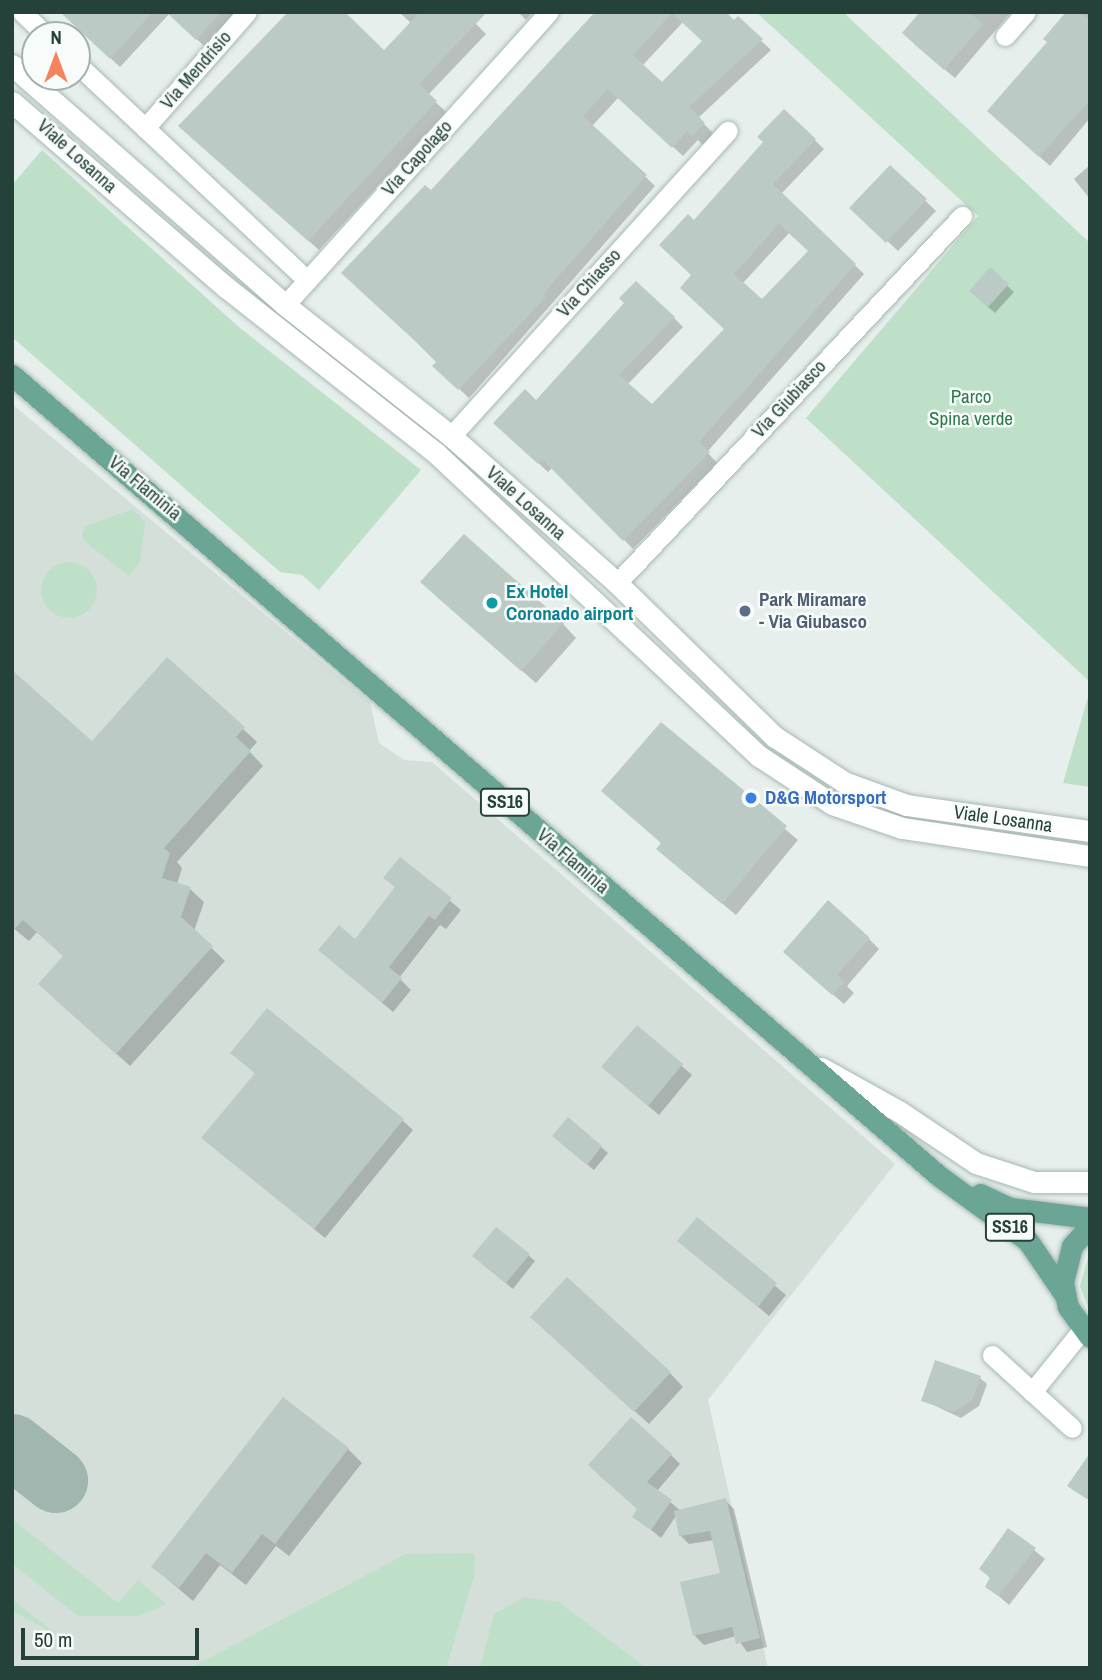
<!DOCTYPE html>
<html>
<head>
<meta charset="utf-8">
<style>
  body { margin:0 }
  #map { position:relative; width:1102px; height:1680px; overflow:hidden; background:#e6efeb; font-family:"Archivo Narrow",sans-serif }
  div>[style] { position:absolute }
  .built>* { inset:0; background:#d4dfda }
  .green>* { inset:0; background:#bfe0c8 }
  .round { border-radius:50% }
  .shadow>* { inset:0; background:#0003 }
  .taxiway>* { height:65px; margin:-32.5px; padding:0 32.5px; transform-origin:32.5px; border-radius:32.5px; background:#a2b6b0 }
  .building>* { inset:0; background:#bbcac4 }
  .roads { filter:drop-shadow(0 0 2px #a8b8b2) drop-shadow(0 0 2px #a8b8b2) }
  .street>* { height:19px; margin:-9.5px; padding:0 9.5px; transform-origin:9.5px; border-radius:9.5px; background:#fff }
  .secondary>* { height:21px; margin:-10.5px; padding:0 10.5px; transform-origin:10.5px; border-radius:10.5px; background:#fff }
  .primary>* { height:21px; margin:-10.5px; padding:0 10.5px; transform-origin:10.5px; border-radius:10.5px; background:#6aa596 }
  .dots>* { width:19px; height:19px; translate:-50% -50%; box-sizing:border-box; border:4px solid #f7fbf9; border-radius:50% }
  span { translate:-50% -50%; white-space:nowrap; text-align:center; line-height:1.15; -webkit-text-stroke:5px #f7fbf9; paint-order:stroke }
  .shield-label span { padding:2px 5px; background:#f7fbf9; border:2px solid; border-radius:5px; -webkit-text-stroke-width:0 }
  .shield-label { font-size:18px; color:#24423a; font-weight:700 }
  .street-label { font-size:19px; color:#24423a }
  .park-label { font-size:19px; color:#2d7a4b }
  .culture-label { font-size:19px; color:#0d838f; font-weight:700 }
  .left { translate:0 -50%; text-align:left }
  .service-label { font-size:19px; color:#4e5e75; font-weight:700 }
  .shop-label { font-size:19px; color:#366cbe; font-weight:700 }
  .frame { position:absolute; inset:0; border:14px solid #24423a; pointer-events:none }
  .north { position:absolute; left:21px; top:21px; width:70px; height:70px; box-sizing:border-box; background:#f7fbf9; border:2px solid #a3b1ad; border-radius:50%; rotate:0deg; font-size:19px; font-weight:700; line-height:28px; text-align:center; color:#24423a }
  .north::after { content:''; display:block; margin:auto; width:24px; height:32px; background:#f4845f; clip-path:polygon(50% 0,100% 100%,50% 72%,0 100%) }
  .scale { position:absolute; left:21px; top:1628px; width:178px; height:32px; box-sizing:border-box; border:4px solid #24423a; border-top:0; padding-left:9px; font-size:21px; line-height:24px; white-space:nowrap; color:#24423a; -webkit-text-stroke:5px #f7fbf9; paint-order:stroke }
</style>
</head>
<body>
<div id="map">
  <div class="built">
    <i style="clip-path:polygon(12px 404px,370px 702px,379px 743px,404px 760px,432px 762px,895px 1164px,708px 1400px,768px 1668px,12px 1668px)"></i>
  </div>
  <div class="green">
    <i style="clip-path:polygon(756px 12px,843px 12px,1090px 243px,1090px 682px,806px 418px,978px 216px)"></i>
    <i style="clip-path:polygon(42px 150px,240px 328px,421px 470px,319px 590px,302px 575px,280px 572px,12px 337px,12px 185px)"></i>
    <i style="clip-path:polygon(133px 509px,145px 522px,140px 562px,129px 576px,84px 541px,82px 534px,85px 526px)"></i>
    <i class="round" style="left:41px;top:562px;width:56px;height:56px"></i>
    <i style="clip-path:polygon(1090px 690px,1090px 787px,1063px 783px)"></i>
    <i style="clip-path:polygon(1090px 1251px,1090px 1313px,1080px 1286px)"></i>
    <i style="clip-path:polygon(12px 1519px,118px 1603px,138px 1580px,166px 1604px,139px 1616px,78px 1616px,12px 1564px)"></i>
    <i style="clip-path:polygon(475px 1553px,474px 1577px,446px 1668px,190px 1668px,406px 1554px)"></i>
    <i style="clip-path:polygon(524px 1597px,559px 1602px,646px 1668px,480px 1668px,494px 1614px)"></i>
    <i style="clip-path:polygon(12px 1599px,59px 1636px,12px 1611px)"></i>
  </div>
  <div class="shadow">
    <i style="clip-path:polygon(61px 12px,239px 12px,206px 48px,170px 13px,120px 67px)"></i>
    <i style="clip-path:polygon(399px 12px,464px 12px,486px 34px,428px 95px,446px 112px,319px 250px,190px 136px,384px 52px,412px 24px)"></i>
    <i style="clip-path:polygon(518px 12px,533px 12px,526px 20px)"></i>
    <i style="clip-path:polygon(evenodd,597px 12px,723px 12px,735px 22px,738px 19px,771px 50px,698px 118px,714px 134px,703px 145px,698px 140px,683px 156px,619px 97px,592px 126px,655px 186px,469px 398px,445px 376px,438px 362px,431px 193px,597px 12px,683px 22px,704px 41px,662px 85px,642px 66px,683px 22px)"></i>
    <i style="clip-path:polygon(922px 12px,1011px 12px,955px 78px,914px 44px)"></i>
    <i style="clip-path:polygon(1069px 12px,1090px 12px,1090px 118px,1050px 166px,999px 120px)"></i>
    <i style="clip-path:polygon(evenodd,784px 111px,824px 149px,781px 194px,864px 274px,707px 452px,717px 463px,633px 549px,553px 467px,548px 472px,505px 432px,536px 402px,674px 318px,683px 327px,628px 384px,652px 407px,726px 329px,693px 276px,694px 222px,765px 142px,784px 111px,790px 232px,810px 251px,762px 302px,742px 284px,790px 232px)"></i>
    <i style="clip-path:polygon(1090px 165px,1090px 199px,1074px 179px)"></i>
    <i style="clip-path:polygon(890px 167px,936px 211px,898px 251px,852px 208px)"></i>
    <i style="clip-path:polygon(990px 270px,1014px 292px,995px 313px,978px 298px)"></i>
    <i style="clip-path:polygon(436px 596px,563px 624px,576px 638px,536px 683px)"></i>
    <i style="clip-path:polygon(168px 660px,257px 742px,249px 751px,263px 766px,177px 862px,182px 868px,177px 884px,190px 889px,204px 902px,194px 931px,225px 961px,130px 1066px,54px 998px,65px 957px,37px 932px,29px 941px,12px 927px,92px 744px)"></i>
    <i style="clip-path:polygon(661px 725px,798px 840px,736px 915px,671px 861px,662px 844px)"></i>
    <i style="clip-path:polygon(400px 859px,461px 910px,446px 929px,440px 925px,399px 978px,411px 990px,393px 1012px,331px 960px,355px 941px,396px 888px,385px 877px)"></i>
    <i style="clip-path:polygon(869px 939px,879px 949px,847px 986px,854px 993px,844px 1004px,795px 962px)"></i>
    <i style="clip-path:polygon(637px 1027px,692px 1075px,659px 1115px,614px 1077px)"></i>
    <i style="clip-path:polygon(232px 1053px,402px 1120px,413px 1130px,325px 1238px,204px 1138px,256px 1074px)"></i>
    <i style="clip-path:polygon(561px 1143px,601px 1147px,608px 1153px,594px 1170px)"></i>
    <i style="clip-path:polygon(697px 1220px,786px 1295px,769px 1316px,679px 1241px)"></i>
    <i style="clip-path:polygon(528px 1255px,535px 1261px,513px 1289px,481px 1263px)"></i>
    <i style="clip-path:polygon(546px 1331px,670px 1373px,683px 1387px,649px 1424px)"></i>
    <i style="clip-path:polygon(980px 1378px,987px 1384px,979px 1406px,961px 1418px,923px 1400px)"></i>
    <i style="clip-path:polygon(348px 1449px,362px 1463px,289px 1556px,276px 1546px,246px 1585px,220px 1565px,193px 1601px,153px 1567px)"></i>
    <i style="clip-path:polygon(671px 1455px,680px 1464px,657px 1491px,681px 1511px,725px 1500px,734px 1509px,767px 1647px,747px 1652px,736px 1636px,704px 1645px,695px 1636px,683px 1583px,722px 1574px,714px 1540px,689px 1544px,680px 1535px,676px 1516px,661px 1538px,634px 1516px,639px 1510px,599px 1475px)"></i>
    <i style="clip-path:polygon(1009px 1530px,1045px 1559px,1009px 1605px,987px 1586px,991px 1579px,981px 1569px)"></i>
  </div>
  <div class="taxiway">
    <i style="left:12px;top:1446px;width:55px;rotate:38.3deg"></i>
  </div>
  <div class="building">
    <i style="clip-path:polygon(60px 12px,153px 12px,110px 59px)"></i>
    <i style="clip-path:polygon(166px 12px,221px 12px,196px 40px)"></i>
    <i style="clip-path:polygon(288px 12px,345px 12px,384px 50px,420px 12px,487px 12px,419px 84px,437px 101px,308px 241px,178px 126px)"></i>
    <i style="clip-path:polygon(evenodd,595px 12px,726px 12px,734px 20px,738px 16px,763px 39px,689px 107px,705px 123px,692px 136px,687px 131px,672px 148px,608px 89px,583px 116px,647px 175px,543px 294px,546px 297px,458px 390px,432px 366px,436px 362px,415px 341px,341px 273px,425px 185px,431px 190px,595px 12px,672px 13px,702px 41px,662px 82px,633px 55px,672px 13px)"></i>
    <i style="clip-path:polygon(920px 12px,969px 12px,983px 24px,944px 70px,902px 33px)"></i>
    <i style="clip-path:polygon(1066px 12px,1079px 12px,1090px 21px,1090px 100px,1039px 157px,987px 111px,1047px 42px,1043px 39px)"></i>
    <i style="clip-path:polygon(evenodd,784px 109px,816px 139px,773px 184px,856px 264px,699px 442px,710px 452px,623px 541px,542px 459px,538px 464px,493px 423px,525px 389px,536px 400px,624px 303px,619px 298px,636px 281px,675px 317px,619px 375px,652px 404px,724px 329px,680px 288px,691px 275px,659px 245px,688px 214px,694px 220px,763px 142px,757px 137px,784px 109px,779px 224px,808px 251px,762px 299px,734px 274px,779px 224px)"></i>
    <i style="clip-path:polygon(890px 165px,927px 199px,886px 243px,849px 208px)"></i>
    <i style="clip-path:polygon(990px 267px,1009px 284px,988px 307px,969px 291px)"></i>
    <i style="clip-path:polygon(464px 534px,564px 623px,521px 671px,420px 582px)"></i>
    <i style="clip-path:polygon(167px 657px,245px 727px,236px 737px,251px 751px,164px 848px,170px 853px,162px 878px,191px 887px,181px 917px,213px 946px,116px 1054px,38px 984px,63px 956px,23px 920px,12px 931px,12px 670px,92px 741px)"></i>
    <i style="clip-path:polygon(661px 722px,787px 826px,722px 904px,656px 849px,661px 843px,601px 791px)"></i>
    <i style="clip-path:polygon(400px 857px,452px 898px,435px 920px,429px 916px,389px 967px,402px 978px,382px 1003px,318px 950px,339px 925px,355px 939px,395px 887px,383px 878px)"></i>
    <i style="clip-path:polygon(828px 900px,870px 938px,837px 975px,845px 982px,832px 995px,783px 952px)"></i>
    <i style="clip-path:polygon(267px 1008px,404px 1119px,314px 1229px,201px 1138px,255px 1073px,230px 1053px)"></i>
    <i style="clip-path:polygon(637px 1025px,683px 1064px,648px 1106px,601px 1067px)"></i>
    <i style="clip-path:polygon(568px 1117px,602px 1146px,587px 1165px,552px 1136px)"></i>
    <i style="clip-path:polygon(697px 1217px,777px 1283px,758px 1307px,677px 1241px)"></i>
    <i style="clip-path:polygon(496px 1227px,530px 1254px,506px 1283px,472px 1256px)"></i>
    <i style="clip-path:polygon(567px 1277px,671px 1372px,634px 1412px,530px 1317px)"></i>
    <i style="clip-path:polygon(935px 1360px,981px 1376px,972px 1400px,954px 1412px,921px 1401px)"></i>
    <i style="clip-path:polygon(283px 1397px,349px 1448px,275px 1544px,262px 1534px,232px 1573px,206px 1553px,179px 1588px,151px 1567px)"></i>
    <i style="clip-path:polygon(631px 1417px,672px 1454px,647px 1482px,672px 1500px,651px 1530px,632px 1517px,637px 1509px,588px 1465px)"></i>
    <i style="clip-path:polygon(1090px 1453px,1090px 1501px,1067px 1486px)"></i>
    <i style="clip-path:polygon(726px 1498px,760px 1638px,736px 1644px,732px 1627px,693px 1636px,680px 1582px,720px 1573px,710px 1531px,679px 1536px,674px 1511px)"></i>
    <i style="clip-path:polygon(1008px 1528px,1036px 1548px,998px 1596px,985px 1587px,990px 1577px,979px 1569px)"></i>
  </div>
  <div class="roads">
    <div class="street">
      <i style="left:22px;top:12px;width:33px;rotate:44deg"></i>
      <i style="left:1005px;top:36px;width:32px;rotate:-49deg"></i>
      <i style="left:77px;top:64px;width:316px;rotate:43.2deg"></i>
      <i style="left:145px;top:128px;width:154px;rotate:-48.7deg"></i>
      <i style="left:285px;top:305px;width:394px;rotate:-48deg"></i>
      <i style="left:451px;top:436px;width:412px;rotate:-47.8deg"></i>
      <i style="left:617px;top:583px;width:504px;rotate:-46.77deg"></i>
      <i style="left:992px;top:1355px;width:108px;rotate:42.4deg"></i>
      <i style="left:1032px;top:1392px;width:80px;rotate:-51.1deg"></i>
    </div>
    <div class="secondary">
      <i style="left:12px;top:65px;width:363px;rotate:41.3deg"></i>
      <i style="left:285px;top:305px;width:211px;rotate:38.3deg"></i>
      <i style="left:451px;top:436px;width:222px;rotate:41.5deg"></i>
      <i style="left:617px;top:583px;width:221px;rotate:44.3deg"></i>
      <i style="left:775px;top:737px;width:82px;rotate:33.1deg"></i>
      <i style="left:844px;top:782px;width:67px;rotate:20.1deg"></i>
      <i style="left:907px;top:805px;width:185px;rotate:8.1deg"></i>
      <i style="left:12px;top:102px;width:284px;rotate:40.9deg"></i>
      <i style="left:227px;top:288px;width:266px;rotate:38.3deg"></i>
      <i style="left:436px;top:453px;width:443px;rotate:43.2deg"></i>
      <i style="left:759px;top:756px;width:87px;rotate:33.3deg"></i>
      <i style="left:832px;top:804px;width:74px;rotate:18.9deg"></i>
      <i style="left:902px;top:828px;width:190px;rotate:8.5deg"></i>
      <i style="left:821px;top:1068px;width:90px;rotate:29.1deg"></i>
      <i style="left:900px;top:1112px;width:92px;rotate:33.9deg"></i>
      <i style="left:976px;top:1163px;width:61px;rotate:18.1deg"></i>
      <i style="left:1034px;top:1182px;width:56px"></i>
    </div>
    <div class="primary">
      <i style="left:12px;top:375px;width:1225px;rotate:40.83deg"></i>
      <i style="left:939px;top:1176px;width:110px;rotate:36.1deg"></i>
      <i style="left:1028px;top:1241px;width:64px;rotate:55.8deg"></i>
      <i style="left:980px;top:1194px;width:33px;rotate:25deg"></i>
      <i style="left:1010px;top:1208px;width:81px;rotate:7.1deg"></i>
      <i style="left:1090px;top:1226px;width:27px;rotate:132deg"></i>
      <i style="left:1072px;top:1246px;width:37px;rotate:104deg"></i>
      <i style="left:1063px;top:1282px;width:25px;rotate:79deg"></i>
      <i style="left:1068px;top:1307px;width:37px;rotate:54deg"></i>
    </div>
  </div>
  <div class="dots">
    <i style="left:492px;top:603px;background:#0f9aa8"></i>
    <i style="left:745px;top:611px;background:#5c6f8a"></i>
    <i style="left:751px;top:798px;background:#3f7fe0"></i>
  </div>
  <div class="shield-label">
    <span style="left:505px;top:802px">SS16</span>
    <span style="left:1010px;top:1227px">SS16</span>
  </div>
  <div class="street-label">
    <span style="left:196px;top:70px;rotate:-49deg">Via Mendrisio</span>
    <span style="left:77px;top:156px;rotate:42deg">Viale Losanna</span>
    <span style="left:417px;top:158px;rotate:-48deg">Via Capolago</span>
    <span style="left:589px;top:283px;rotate:-48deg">Via Chiasso</span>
    <span style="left:789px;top:399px;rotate:-47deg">Via Giubiasco</span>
    <span style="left:145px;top:488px;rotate:40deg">Via Flaminia</span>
    <span style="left:526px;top:503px;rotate:42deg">Viale Losanna</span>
    <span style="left:1003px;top:819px;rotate:8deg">Viale Losanna</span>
    <span style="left:573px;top:861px;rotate:41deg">Via Flaminia</span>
  </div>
  <div class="park-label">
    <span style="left:971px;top:408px">Parco<br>Spina verde</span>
  </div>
  <div class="culture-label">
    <span class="left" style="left:506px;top:603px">Ex Hotel<br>Coronado airport</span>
  </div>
  <div class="service-label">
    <span class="left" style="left:759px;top:611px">Park Miramare<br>- Via Giubasco</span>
  </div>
  <div class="shop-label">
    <span class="left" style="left:765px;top:798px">D&amp;G Motorsport</span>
  </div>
  <div class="frame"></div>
  <div class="north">N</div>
  <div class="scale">50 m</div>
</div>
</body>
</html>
